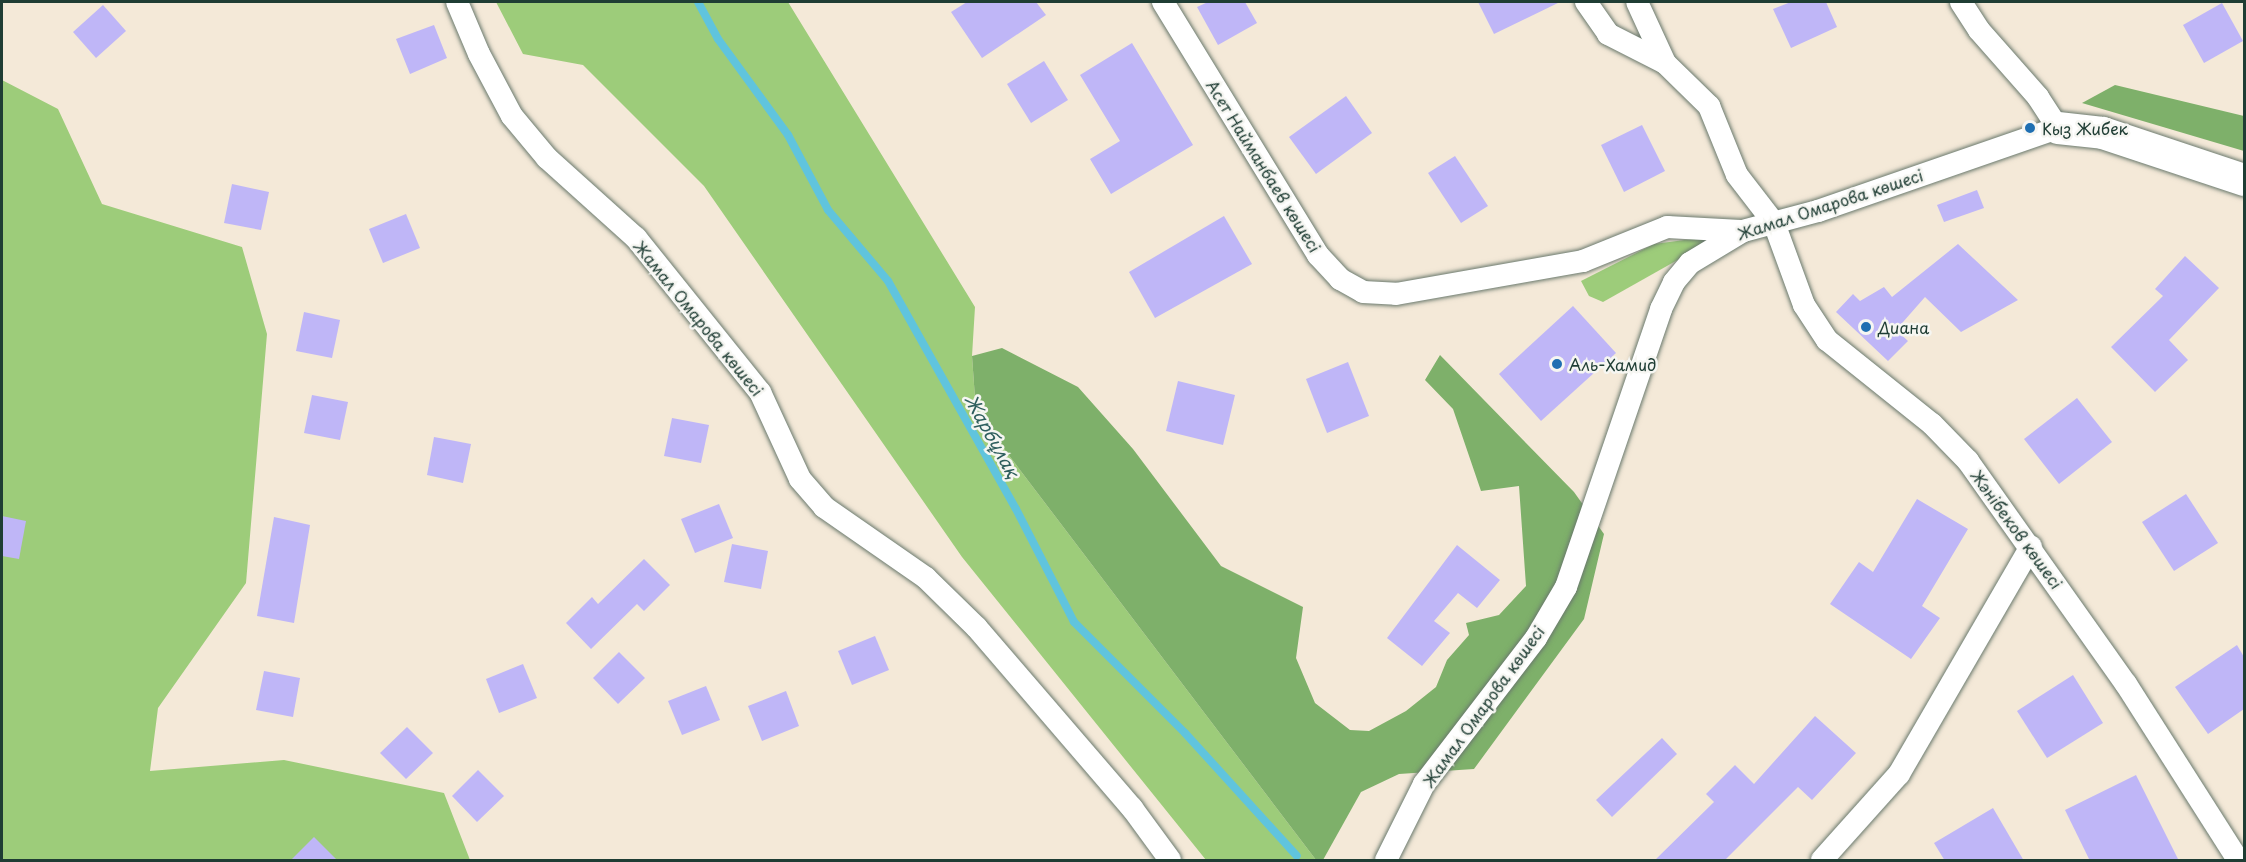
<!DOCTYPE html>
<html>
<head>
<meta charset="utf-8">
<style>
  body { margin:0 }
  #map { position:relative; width:2246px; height:862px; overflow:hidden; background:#f4e9d8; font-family:"Playpen Sans",sans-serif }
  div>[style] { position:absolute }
  .green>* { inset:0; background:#9dcc7a }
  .forest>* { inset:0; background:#7eb06a }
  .stream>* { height:8px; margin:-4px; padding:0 4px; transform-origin:4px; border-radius:4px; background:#60c4dd }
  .building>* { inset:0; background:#bfb6f7 }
  .roads { filter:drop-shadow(0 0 2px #6a796d) drop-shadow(0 0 2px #6a796d) }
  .street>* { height:22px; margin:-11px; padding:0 11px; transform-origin:11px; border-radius:11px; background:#fff }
  .secondary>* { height:32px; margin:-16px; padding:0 16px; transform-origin:16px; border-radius:16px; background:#fff }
  .dots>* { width:16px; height:16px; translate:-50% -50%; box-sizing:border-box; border:3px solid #f6f6f2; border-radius:50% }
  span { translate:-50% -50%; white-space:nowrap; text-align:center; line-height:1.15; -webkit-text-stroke:5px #f6f6f2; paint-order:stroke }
  .poi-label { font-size:16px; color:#1f3d34 }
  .left { translate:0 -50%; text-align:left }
  .street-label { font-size:16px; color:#1f3d34 }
  .water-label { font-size:18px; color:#2f5f5e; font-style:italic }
  .frame { position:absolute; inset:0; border:3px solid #1f3d34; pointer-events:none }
</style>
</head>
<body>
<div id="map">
  <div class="green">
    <i style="clip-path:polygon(496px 2px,788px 2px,975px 307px,972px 356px,976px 412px,1316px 860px,1206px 860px,962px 557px,704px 186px,583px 65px,523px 54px)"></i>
    <i style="clip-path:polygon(2px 80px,58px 109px,102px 204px,242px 247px,267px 334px,246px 583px,158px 708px,150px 771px,284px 760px,444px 793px,470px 860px,2px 860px)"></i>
    <i style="clip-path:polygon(1722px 235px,1603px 302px,1589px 296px,1581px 281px,1654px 244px)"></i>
  </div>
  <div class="forest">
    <i style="clip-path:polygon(2115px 85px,2244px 116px,2244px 151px,2082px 103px)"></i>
    <i style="clip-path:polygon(1002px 348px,1078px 387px,1133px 449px,1221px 566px,1303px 607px,1296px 658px,1315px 703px,1350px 730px,1369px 731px,1406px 711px,1436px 687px,1447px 660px,1469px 635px,1466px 623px,1499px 615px,1526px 586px,1519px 486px,1481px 491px,1453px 409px,1425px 380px,1440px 355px,1574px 492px,1604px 534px,1584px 619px,1474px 769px,1399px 774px,1361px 792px,1323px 860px,1316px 860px,976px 412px,972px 356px)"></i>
  </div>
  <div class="stream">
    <i style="left:698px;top:2px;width:42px;rotate:61.6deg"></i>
    <i style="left:718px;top:39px;width:119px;rotate:53.9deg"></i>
    <i style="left:788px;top:135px;width:85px;rotate:61.9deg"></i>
    <i style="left:828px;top:210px;width:93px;rotate:49.8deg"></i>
    <i style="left:888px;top:281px;width:261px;rotate:60.7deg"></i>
    <i style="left:1016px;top:509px;width:127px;rotate:62.8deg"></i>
    <i style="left:1074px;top:622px;width:157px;rotate:45deg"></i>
    <i style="left:1185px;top:733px;width:166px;rotate:47.7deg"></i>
  </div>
  <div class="building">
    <i style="clip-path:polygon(967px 2px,1036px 2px,1046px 15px,982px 58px,951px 12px)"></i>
    <i style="clip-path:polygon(1208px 2px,1245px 2px,1257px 23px,1218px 45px,1197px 7px)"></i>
    <i style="clip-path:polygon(1478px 2px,1560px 2px,1494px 34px)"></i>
    <i style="clip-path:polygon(1791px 2px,1826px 2px,1837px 27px,1791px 48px,1773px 9px)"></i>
    <i style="clip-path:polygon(2222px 3px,2243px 41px,2204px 63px,2183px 25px)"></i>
    <i style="clip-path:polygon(103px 5px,126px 31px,96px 58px,73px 32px)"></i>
    <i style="clip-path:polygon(434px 25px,447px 58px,410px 74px,396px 39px)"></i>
    <i style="clip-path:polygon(1132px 43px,1193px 145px,1111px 194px,1090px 159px,1120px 141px,1080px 75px)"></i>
    <i style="clip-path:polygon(1044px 61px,1068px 100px,1031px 123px,1007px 84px)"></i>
    <i style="clip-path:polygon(1346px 96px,1372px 133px,1316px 174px,1289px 137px)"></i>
    <i style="clip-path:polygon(1642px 125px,1665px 171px,1624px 192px,1601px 145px)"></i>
    <i style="clip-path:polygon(1455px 156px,1488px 206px,1461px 223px,1428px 173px)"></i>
    <i style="clip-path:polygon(232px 184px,269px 192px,261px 230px,224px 223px)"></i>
    <i style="clip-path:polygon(1977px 190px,1984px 208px,1944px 222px,1937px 205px)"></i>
    <i style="clip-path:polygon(406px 214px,420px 248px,383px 263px,369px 229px)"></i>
    <i style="clip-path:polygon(1224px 216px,1252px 264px,1155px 318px,1129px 272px)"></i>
    <i style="clip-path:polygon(1958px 244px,2018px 300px,1961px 332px,1925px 297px,1896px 330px,1908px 341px,1888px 361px,1836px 312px,1853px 294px,1860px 301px,1884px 287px,1892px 297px)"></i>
    <i style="clip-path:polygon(2185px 256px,2219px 288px,2169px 340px,2188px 360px,2155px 392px,2111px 347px,2163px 296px,2155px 289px)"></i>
    <i style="clip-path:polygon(1573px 306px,1616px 353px,1541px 421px,1499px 374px)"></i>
    <i style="clip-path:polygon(304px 312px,340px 320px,332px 358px,296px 351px)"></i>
    <i style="clip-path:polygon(1348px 362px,1369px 416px,1327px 433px,1306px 379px)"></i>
    <i style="clip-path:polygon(1178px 381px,1235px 395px,1223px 445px,1166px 431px)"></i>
    <i style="clip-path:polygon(312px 395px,348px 402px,340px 440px,304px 433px)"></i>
    <i style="clip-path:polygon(2077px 398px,2112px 442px,2059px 484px,2024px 439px)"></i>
    <i style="clip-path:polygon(672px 418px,709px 425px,701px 463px,664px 456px)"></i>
    <i style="clip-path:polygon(434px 437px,471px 444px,463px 483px,427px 475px)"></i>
    <i style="clip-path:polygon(2186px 494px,2218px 543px,2174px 571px,2142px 522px)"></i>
    <i style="clip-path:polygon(1917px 499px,1968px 529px,1922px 606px,1940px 618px,1911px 659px,1830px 604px,1859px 562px,1873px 572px)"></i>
    <i style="clip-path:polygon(719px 504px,733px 538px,695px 553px,681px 519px)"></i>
    <i style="clip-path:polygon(2px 516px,26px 521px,19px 559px,2px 556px)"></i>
    <i style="clip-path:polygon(274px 517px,310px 525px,294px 623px,257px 616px)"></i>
    <i style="clip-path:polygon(732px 544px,768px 551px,761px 589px,724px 582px)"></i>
    <i style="clip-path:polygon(1457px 545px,1500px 580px,1477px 608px,1458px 593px,1434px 621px,1450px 633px,1422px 666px,1387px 638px)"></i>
    <i style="clip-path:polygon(644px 559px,670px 585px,644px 611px,637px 604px,591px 649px,566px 623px,592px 597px,598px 604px)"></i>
    <i style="clip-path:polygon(875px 636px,889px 670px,852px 685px,838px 651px)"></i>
    <i style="clip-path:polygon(2237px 645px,2244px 657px,2244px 709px,2208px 734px,2175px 687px)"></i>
    <i style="clip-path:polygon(619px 652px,645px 678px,618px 704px,593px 678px)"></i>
    <i style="clip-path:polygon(523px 664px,537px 698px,499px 713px,486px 679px)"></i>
    <i style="clip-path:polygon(264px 671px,300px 678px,293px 717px,256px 710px)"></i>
    <i style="clip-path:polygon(2073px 675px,2103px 723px,2047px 758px,2017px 711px)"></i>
    <i style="clip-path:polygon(706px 686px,720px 720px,682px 735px,668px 701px)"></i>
    <i style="clip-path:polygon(786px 691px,799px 726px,762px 741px,748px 706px)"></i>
    <i style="clip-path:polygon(1815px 716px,1856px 753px,1812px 800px,1798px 787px,1724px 861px,1654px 861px,1714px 802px,1706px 794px,1735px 765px,1754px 784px)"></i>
    <i style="clip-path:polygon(407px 727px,433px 753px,406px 779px,380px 753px)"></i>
    <i style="clip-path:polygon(1662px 738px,1677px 754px,1612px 817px,1596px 800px)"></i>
    <i style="clip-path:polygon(478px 770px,504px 796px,477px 822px,452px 796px)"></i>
    <i style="clip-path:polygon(2136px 775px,2179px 861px,2090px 861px,2065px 810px)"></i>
    <i style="clip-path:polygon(1993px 808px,2024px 861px,1945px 861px,1934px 843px)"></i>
    <i style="clip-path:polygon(314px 837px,338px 861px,290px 861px)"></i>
  </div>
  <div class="roads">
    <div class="street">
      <i style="left:457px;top:2px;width:56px;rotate:67.1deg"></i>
      <i style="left:479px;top:54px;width:70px;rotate:62deg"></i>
      <i style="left:512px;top:116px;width:55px;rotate:50.2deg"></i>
      <i style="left:547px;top:158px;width:120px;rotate:42deg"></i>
      <i style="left:636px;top:238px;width:198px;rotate:51.2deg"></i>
      <i style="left:760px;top:392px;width:96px;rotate:65.3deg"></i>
      <i style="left:800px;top:479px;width:37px;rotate:49deg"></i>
      <i style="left:824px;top:507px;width:124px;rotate:34.8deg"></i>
      <i style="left:926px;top:578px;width:71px;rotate:44.4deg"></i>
      <i style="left:977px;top:628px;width:238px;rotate:49.3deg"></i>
      <i style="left:1132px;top:808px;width:64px;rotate:53.8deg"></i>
      <i style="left:1163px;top:2px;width:297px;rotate:58.5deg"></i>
      <i style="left:1318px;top:255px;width:33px;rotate:47deg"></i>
      <i style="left:1340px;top:279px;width:26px;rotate:29deg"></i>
      <i style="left:1363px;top:292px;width:33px;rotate:3deg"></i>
      <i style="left:1396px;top:294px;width:190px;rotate:-10deg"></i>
      <i style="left:1583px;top:261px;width:91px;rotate:-22deg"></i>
      <i style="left:1667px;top:227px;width:74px;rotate:3.1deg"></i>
      <i style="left:1586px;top:2px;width:39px;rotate:55deg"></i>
      <i style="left:1608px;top:34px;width:64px;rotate:27deg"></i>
      <i style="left:1637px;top:2px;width:67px;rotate:65.3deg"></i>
      <i style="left:1665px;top:63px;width:62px;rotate:44.3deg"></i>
      <i style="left:1709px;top:106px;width:74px;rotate:67.9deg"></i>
      <i style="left:1737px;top:175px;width:61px;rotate:52.4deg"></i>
      <i style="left:1774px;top:223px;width:87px;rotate:69.9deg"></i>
      <i style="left:1804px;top:305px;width:42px;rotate:56.7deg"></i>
      <i style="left:1827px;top:340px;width:134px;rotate:38.7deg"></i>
      <i style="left:1932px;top:424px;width:52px;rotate:45.8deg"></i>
      <i style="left:1968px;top:461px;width:273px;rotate:54.7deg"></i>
      <i style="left:2126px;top:684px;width:209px;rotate:57.5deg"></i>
      <i style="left:1386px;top:860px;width:85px;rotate:-63.4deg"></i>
      <i style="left:1424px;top:784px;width:184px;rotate:-52.5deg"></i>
      <i style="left:1536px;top:638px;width:59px;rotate:-59.5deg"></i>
      <i style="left:1566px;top:587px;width:294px;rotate:-71.1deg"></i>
      <i style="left:1661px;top:309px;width:30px;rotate:-64deg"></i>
      <i style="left:1674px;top:282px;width:25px;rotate:-50deg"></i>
      <i style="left:1690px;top:263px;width:62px;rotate:-31.1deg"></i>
      <i style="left:1743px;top:231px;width:78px;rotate:-14.9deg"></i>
      <i style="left:1818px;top:211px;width:254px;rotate:-19.1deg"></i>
      <i style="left:2058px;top:128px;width:37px;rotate:-123deg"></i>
      <i style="left:2038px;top:97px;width:89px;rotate:-131.4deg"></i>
      <i style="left:1979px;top:30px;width:33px;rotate:-123deg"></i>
      <i style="left:1822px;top:860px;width:115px;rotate:-48.2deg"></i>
      <i style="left:1899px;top:774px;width:263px;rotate:-59.9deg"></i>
    </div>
    <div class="secondary">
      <i style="left:2058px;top:128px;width:45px;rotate:6.3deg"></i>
      <i style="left:2103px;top:133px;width:149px;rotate:18.4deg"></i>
    </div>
  </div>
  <div class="dots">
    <i style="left:2030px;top:128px;background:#1f6fb2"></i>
    <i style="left:1866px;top:327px;background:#1f6fb2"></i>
    <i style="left:1557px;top:364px;background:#1f6fb2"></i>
  </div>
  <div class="poi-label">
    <span class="left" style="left:2042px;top:128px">Кыз Жибек</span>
    <span class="left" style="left:1878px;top:327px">Диана</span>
    <span class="left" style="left:1569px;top:364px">Аль-Хамид</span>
  </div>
  <div class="street-label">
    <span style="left:1264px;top:166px;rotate:58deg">Асет Найманбаев көшесі</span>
    <span style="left:1830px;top:204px;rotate:-18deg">Жамал Омарова көшесі</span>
    <span style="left:699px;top:318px;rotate:51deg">Жамал Омарова көшесі</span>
    <span style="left:2017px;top:529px;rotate:54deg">Жәнібеков көшесі</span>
    <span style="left:1483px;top:706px;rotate:-54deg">Жамал Омарова көшесі</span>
  </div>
  <div class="water-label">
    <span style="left:992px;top:436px;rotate:61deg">Жарбұлақ</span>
  </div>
  <div class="frame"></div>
</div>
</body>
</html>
